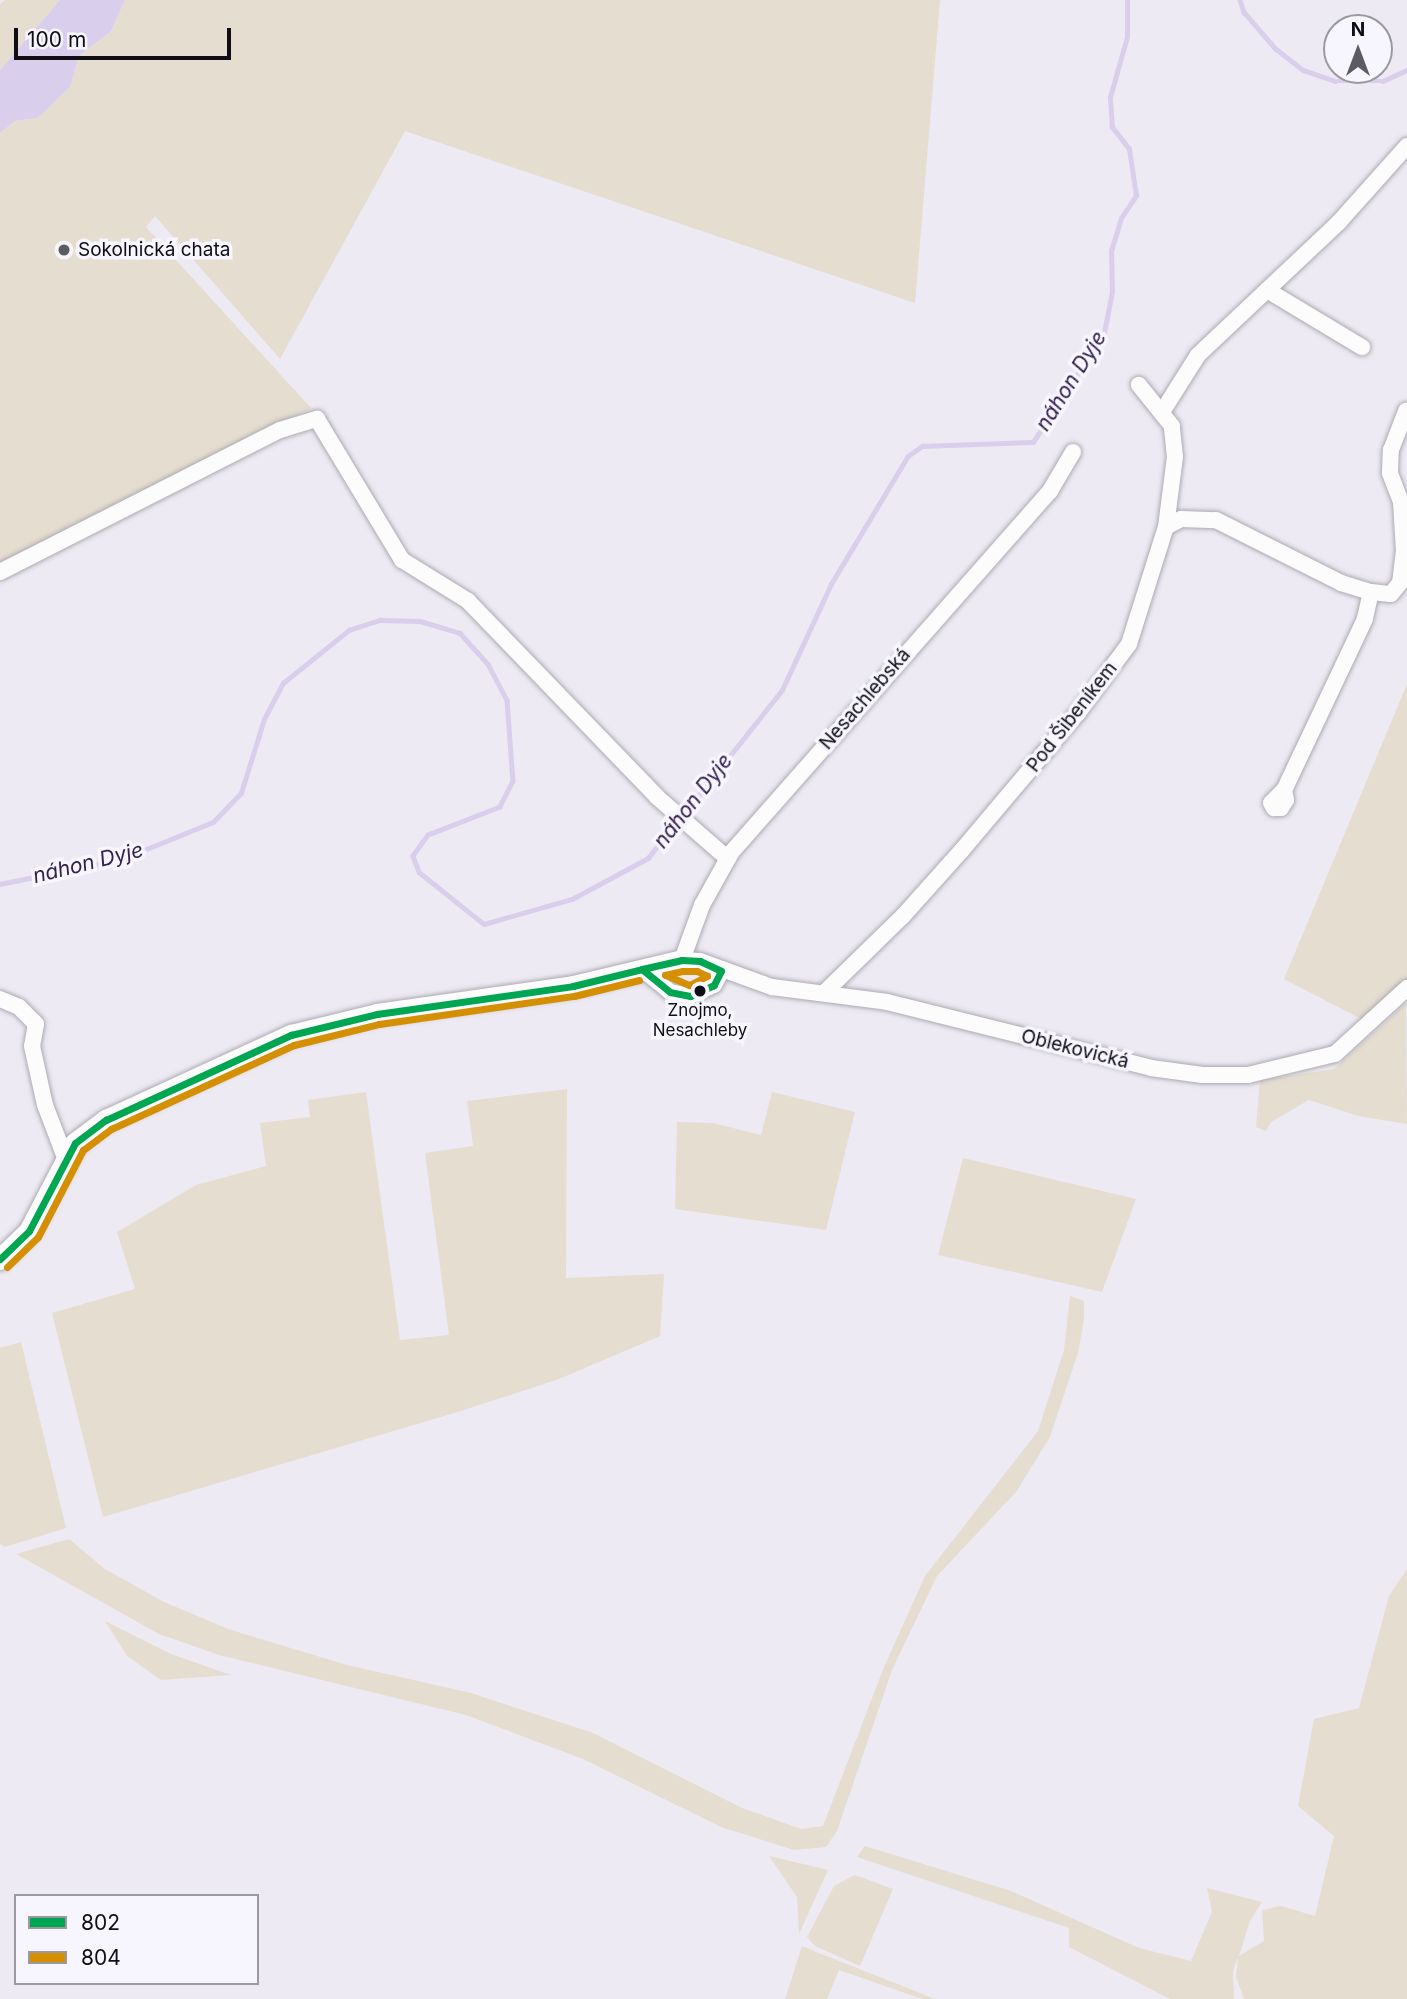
<!DOCTYPE html>
<html>
<head>
<meta charset="utf-8">
<style>
  body { margin:0 }
  #map { position:relative; width:1407px; height:1999px; overflow:hidden; background:#edeaf4; font-family:Inter,sans-serif }
  div>[style] { position:absolute }
  .green>* { inset:0; background:#e5ddd0 }
  .water>* { inset:0; background:#d9cfec }
  .stream>* { height:4.5px; margin:-2.25px; padding:0 2.25px; transform-origin:2.25px; border-radius:2.25px; background:#d9cfec }
  .roads { filter:drop-shadow(0 0 2px #adaab1) drop-shadow(0 0 2px #adaab1) }
  .minor>* { height:16px; margin:-8px; padding:0 8px; transform-origin:8px; border-radius:8px; background:#fcfcfd }
  .tertiary>* { height:21px; margin:-10.5px; padding:0 10.5px; transform-origin:10.5px; border-radius:10.5px; background:#fcfcfd }
  .bus-1>* { height:7px; margin:-3.5px; padding:0 3.5px; transform-origin:3.5px; border-radius:3.5px; background:#00a651 }
  .bus-2>* { height:7px; margin:-3.5px; padding:0 3.5px; transform-origin:3.5px; border-radius:3.5px; background:#d48f03 }
  .dots>* { width:19px; height:19px; translate:-50% -50%; box-sizing:border-box; border:4px solid #f7f5fd; border-radius:50% }
  span { translate:-50% -50%; white-space:nowrap; text-align:center; line-height:1.15; -webkit-text-stroke:7px #f7f5fd; paint-order:stroke }
  .bus-label { font-size:17px; color:#100e14 }
  .poi-label { font-size:19px; color:#100e14 }
  .left { translate:0 -50%; text-align:left }
  .street-label { font-size:19px; color:#100e14 }
  .water-label { font-size:21px; color:#34214f; font-style:italic }
  .legend { position:absolute; left:14px; top:1894px; width:245px; height:91px; box-sizing:border-box; background:#f7f5fd; border:2px solid #9b99a0; margin:0; padding:9px 12px; list-style:none; font-size:21px; color:#100e14 }
  .legend li { display:flex; align-items:center; gap:14px; height:35px }
  .legend b { width:35px; border:2px solid #9b99a0 }
  .north { position:absolute; left:1323px; top:14px; width:70px; height:70px; box-sizing:border-box; background:#f7f5fd; border:2px solid #9b99a0; border-radius:50%; rotate:0deg; font-size:19px; font-weight:700; line-height:28px; text-align:center; color:#100e14 }
  .north::after { content:''; display:block; margin:auto; width:24px; height:32px; background:#5d5b62; clip-path:polygon(50% 0,100% 100%,50% 72%,0 100%) }
  .scale { position:absolute; left:14px; top:28px; width:217px; height:32px; box-sizing:border-box; border:4px solid #100e14; border-top:0; padding-left:9px; font-size:21px; line-height:24px; white-space:nowrap; color:#100e14; -webkit-text-stroke:5px #f7f5fd; paint-order:stroke }
</style>
</head>
<body>
<div id="map">
  <div class="green">
    <i style="clip-path:polygon(5px 0,60px 0,0 70px,0 4px)"></i>
    <i style="clip-path:polygon(125px 0,940px 0,915px 303px,405px 131px,280px 359px,155px 216px,146px 227px,311px 408px,0 566px,0 133px,15px 121px,38px 118px,70px 87px,79px 56px,111px 31px)"></i>
    <i style="clip-path:polygon(1407px 684px,1407px 978px,1365px 1021px,1284px 979px)"></i>
    <i style="clip-path:polygon(1406px 1003px,1407px 1124px,1358px 1116px,1309px 1100px,1271px 1122px,1266px 1131px,1256px 1127px,1260px 1080px,1334px 1069px)"></i>
    <i style="clip-path:polygon(567px 1089px,566px 1278px,664px 1274px,660px 1336px,559px 1379px,461px 1411px,103px 1517px,52px 1313px,135px 1289px,117px 1232px,196px 1185px,266px 1166px,260px 1123px,310px 1117px,308px 1100px,366px 1092px,400px 1340px,449px 1335px,425px 1153px,473px 1146px,467px 1101px)"></i>
    <i style="clip-path:polygon(772px 1092px,855px 1112px,826px 1230px,675px 1209px,677px 1122px,713px 1123px,761px 1135px)"></i>
    <i style="clip-path:polygon(963px 1158px,1136px 1199px,1102px 1292px,938px 1255px)"></i>
    <i style="clip-path:polygon(1070px 1296px,1084px 1301px,1084px 1319px,1078px 1353px,1050px 1437px,1016px 1492px,937px 1576px,892px 1670px,837px 1831px,826px 1847px,794px 1850px,721px 1827px,583px 1759px,466px 1715px,219px 1655px,159px 1634px,16px 1554px,69px 1539px,105px 1569px,164px 1602px,231px 1630px,347px 1665px,471px 1693px,593px 1733px,742px 1808px,801px 1829px,823px 1826px,884px 1667px,925px 1576px,1038px 1431px,1064px 1350px)"></i>
    <i style="clip-path:polygon(21px 1342px,66px 1528px,5px 1547px,0 1544px,0 1348px)"></i>
    <i style="clip-path:polygon(1407px 1569px,1407px 1999px,1244px 1999px,1236px 1977px,1238px 1957px,1233px 1971px,1234px 1999px,1170px 1999px,1069px 1947px,1069px 1928px,857px 1857px,865px 1846px,1011px 1891px,1139px 1948px,1191px 1961px,1212px 1912px,1207px 1888px,1262px 1902px,1250px 1921px,1239px 1956px,1264px 1941px,1262px 1910px,1281px 1906px,1315px 1916px,1334px 1836px,1298px 1806px,1314px 1719px,1359px 1708px,1389px 1596px)"></i>
    <i style="clip-path:polygon(105px 1621px,171px 1654px,231px 1675px,161px 1680px,127px 1656px)"></i>
    <i style="clip-path:polygon(769px 1856px,828px 1870px,799px 1934px,797px 1897px)"></i>
    <i style="clip-path:polygon(855px 1875px,893px 1889px,860px 1966px,815px 1946px,807px 1937px,834px 1886px)"></i>
    <i style="clip-path:polygon(802px 1946px,819px 1953px,935px 1999px,922px 1999px,839px 1970px,827px 1999px,785px 1999px)"></i>
  </div>
  <div class="water">
    <i style="clip-path:polygon(60px 0,125px 0,111px 31px,79px 56px,70px 87px,38px 118px,15px 121px,0 133px,0 70px)"></i>
  </div>
  <div class="stream">
    <i style="left:1240px;top:0;width:13px;rotate:72deg"></i>
    <i style="left:1244px;top:12px;width:48px;rotate:49.3deg"></i>
    <i style="left:1275px;top:48px;width:36px;rotate:38deg"></i>
    <i style="left:1303px;top:70px;width:34px;rotate:19deg"></i>
    <i style="left:1335px;top:81px;width:48px"></i>
    <i style="left:1383px;top:81px;width:26px;rotate:-25deg"></i>
    <i style="left:683px;top:815px;width:159px;rotate:-51.6deg"></i>
    <i style="left:782px;top:690px;width:117px;rotate:-65.2deg"></i>
    <i style="left:831px;top:584px;width:149px;rotate:-59deg"></i>
    <i style="left:908px;top:456px;width:17px;rotate:-36deg"></i>
    <i style="left:922px;top:446px;width:111px;rotate:-2.1deg"></i>
    <i style="left:1033px;top:442px;width:130px;rotate:-56.9deg"></i>
    <i style="left:1104px;top:333px;width:42px;rotate:-79deg"></i>
    <i style="left:1112px;top:292px;width:41px;rotate:-91.4deg"></i>
    <i style="left:1111px;top:251px;width:34px;rotate:-73deg"></i>
    <i style="left:1121px;top:218px;width:27px;rotate:-56deg"></i>
    <i style="left:1136px;top:196px;width:48px;rotate:-98.5deg"></i>
    <i style="left:1129px;top:149px;width:28px;rotate:-128deg"></i>
    <i style="left:1112px;top:127px;width:30px;rotate:-94deg"></i>
    <i style="left:1110px;top:97px;width:62px;rotate:-74.2deg"></i>
    <i style="left:1127px;top:37px;width:37px;rotate:-90deg"></i>
    <i style="left:0;top:884px;width:125px;rotate:-11.6deg"></i>
    <i style="left:122px;top:859px;width:98px;rotate:-22.1deg"></i>
    <i style="left:213px;top:822px;width:40px;rotate:-46deg"></i>
    <i style="left:241px;top:793px;width:77px;rotate:-72.7deg"></i>
    <i style="left:264px;top:719px;width:41px;rotate:-62.2deg"></i>
    <i style="left:283px;top:683px;width:85px;rotate:-38.8deg"></i>
    <i style="left:349px;top:630px;width:33px;rotate:-18deg"></i>
    <i style="left:380px;top:620px;width:40px;rotate:1.4deg"></i>
    <i style="left:420px;top:621px;width:42px;rotate:16.7deg"></i>
    <i style="left:460px;top:633px;width:42px;rotate:47.9deg"></i>
    <i style="left:488px;top:664px;width:41px;rotate:62.2deg"></i>
    <i style="left:507px;top:700px;width:81px;rotate:85.8deg"></i>
    <i style="left:513px;top:781px;width:29px;rotate:117deg"></i>
    <i style="left:500px;top:807px;width:77px;rotate:158.7deg"></i>
    <i style="left:428px;top:835px;width:26px;rotate:126deg"></i>
    <i style="left:413px;top:856px;width:17px;rotate:69deg"></i>
    <i style="left:419px;top:872px;width:83px;rotate:38.7deg"></i>
    <i style="left:484px;top:924px;width:91px;rotate:-15.9deg"></i>
    <i style="left:572px;top:899px;width:86px;rotate:-28.3deg"></i>
    <i style="left:648px;top:858px;width:47px;rotate:-51.9deg"></i>
  </div>
  <div class="roads">
    <div class="minor">
      <i style="left:1267px;top:290px;width:111px;rotate:31deg"></i>
      <i style="left:1162px;top:412px;width:67px;rotate:-57.7deg"></i>
      <i style="left:1198px;top:355px;width:194px;rotate:-43.3deg"></i>
      <i style="left:1339px;top:222px;width:102px;rotate:-48.2deg"></i>
      <i style="left:1073px;top:452px;width:45px;rotate:120.5deg"></i>
      <i style="left:1050px;top:491px;width:482px;rotate:131.4deg"></i>
      <i style="left:731px;top:853px;width:60px;rotate:119.1deg"></i>
      <i style="left:702px;top:905px;width:59px;rotate:110deg"></i>
      <i style="left:682px;top:960px;width:18px;rotate:3deg"></i>
      <i style="left:700px;top:961px;width:77px;rotate:19.9deg"></i>
      <i style="left:772px;top:987px;width:116px;rotate:7.4deg"></i>
      <i style="left:887px;top:1002px;width:272px;rotate:14deg"></i>
      <i style="left:1151px;top:1068px;width:52px;rotate:7.7deg"></i>
      <i style="left:1203px;top:1075px;width:45px"></i>
      <i style="left:1248px;top:1075px;width:89px;rotate:-13.6deg"></i>
      <i style="left:1335px;top:1054px;width:98px;rotate:-42.5deg"></i>
      <i style="left:1166px;top:527px;width:17px;rotate:-28deg"></i>
      <i style="left:1181px;top:519px;width:35px;rotate:2deg"></i>
      <i style="left:1216px;top:520px;width:140px;rotate:26.7deg"></i>
      <i style="left:1341px;top:583px;width:31px;rotate:17deg"></i>
      <i style="left:1371px;top:592px;width:28px;rotate:103deg"></i>
      <i style="left:1365px;top:619px;width:189px;rotate:115.3deg"></i>
      <i style="left:1284px;top:790px;width:18px;rotate:135deg"></i>
      <i style="left:1271px;top:803px;width:6px;rotate:59deg"></i>
      <i style="left:1274px;top:808px;width:7px"></i>
      <i style="left:1281px;top:808px;width:9px;rotate:-58deg"></i>
      <i style="left:1286px;top:800px;width:10px;rotate:-101deg"></i>
      <i style="left:0;top:572px;width:314px;rotate:-26.9deg"></i>
      <i style="left:280px;top:430px;width:39px;rotate:-17deg"></i>
      <i style="left:317px;top:419px;width:165px;rotate:58.9deg"></i>
      <i style="left:402px;top:560px;width:78px;rotate:31.8deg"></i>
      <i style="left:468px;top:601px;width:272px;rotate:46deg"></i>
      <i style="left:657px;top:797px;width:94px;rotate:41.1deg"></i>
      <i style="left:1371px;top:592px;width:20px;rotate:6deg"></i>
      <i style="left:1391px;top:594px;width:14px;rotate:-51deg"></i>
      <i style="left:1400px;top:583px;width:31px;rotate:-83deg"></i>
      <i style="left:1404px;top:552px;width:50px;rotate:-93.4deg"></i>
      <i style="left:1401px;top:502px;width:31px;rotate:-111deg"></i>
      <i style="left:1390px;top:473px;width:23px;rotate:-88deg"></i>
      <i style="left:1391px;top:450px;width:42px;rotate:-69deg"></i>
      <i style="left:642px;top:969px;width:36px;rotate:39deg"></i>
      <i style="left:670px;top:992px;width:20px;rotate:11deg"></i>
      <i style="left:690px;top:996px;width:26px;rotate:-25deg"></i>
      <i style="left:714px;top:985px;width:16px;rotate:-63deg"></i>
      <i style="left:825px;top:992px;width:109px;rotate:-44.3deg"></i>
      <i style="left:903px;top:916px;width:89px;rotate:-48.2deg"></i>
      <i style="left:962px;top:850px;width:178px;rotate:-49.8deg"></i>
      <i style="left:1077px;top:714px;width:87px;rotate:-53.4deg"></i>
      <i style="left:1129px;top:644px;width:123px;rotate:-72.5deg"></i>
      <i style="left:1166px;top:527px;width:71px;rotate:-82.7deg"></i>
      <i style="left:1175px;top:457px;width:31px;rotate:-96deg"></i>
      <i style="left:1172px;top:426px;width:53px;rotate:-128.8deg"></i>
      <i style="left:0;top:999px;width:21px;rotate:23deg"></i>
      <i style="left:19px;top:1007px;width:24px;rotate:45deg"></i>
      <i style="left:36px;top:1024px;width:22px;rotate:100deg"></i>
      <i style="left:32px;top:1046px;width:60px;rotate:77.6deg"></i>
      <i style="left:45px;top:1105px;width:59px;rotate:69.1deg"></i>
    </div>
    <div class="tertiary">
      <i style="left:0;top:1259px;width:40px;rotate:-44deg"></i>
      <i style="left:29px;top:1231px;width:99px;rotate:-62.4deg"></i>
      <i style="left:75px;top:1143px;width:39px;rotate:-37deg"></i>
      <i style="left:106px;top:1120px;width:204px;rotate:-24.7deg"></i>
      <i style="left:291px;top:1035px;width:89px;rotate:-13.7deg"></i>
      <i style="left:377px;top:1014px;width:198px;rotate:-8.1deg"></i>
      <i style="left:573px;top:986px;width:112px;rotate:-13.4deg"></i>
    </div>
  </div>
  <div class="bus-1">
    <i style="left:682px;top:960px;width:18px;rotate:3deg"></i>
    <i style="left:700px;top:961px;width:23px;rotate:25deg"></i>
    <i style="left:721px;top:971px;width:16px;rotate:117deg"></i>
    <i style="left:714px;top:985px;width:26px;rotate:155deg"></i>
    <i style="left:690px;top:996px;width:20px;rotate:-169deg"></i>
    <i style="left:670px;top:992px;width:36px;rotate:-141deg"></i>
    <i style="left:642px;top:969px;width:41px;rotate:-12.7deg"></i>
    <i style="left:0;top:1259px;width:40px;rotate:-44deg"></i>
    <i style="left:29px;top:1231px;width:99px;rotate:-62.4deg"></i>
    <i style="left:75px;top:1143px;width:39px;rotate:-37deg"></i>
    <i style="left:106px;top:1120px;width:204px;rotate:-24.7deg"></i>
    <i style="left:291px;top:1035px;width:89px;rotate:-13.7deg"></i>
    <i style="left:377px;top:1014px;width:198px;rotate:-8.1deg"></i>
    <i style="left:573px;top:986px;width:71px;rotate:-13.8deg"></i>
  </div>
  <div class="bus-2">
    <i style="left:683px;top:971px;width:14px"></i>
    <i style="left:697px;top:971px;width:11px;rotate:27deg"></i>
    <i style="left:707px;top:976px;width:20px;rotate:153deg"></i>
    <i style="left:689px;top:985px;width:26px;rotate:-157deg"></i>
    <i style="left:665px;top:975px;width:18px;rotate:-13deg"></i>
    <i style="left:7px;top:1267px;width:43px;rotate:-44.1deg"></i>
    <i style="left:38px;top:1237px;width:98px;rotate:-62.7deg"></i>
    <i style="left:83px;top:1150px;width:35px;rotate:-37deg"></i>
    <i style="left:111px;top:1129px;width:201px;rotate:-24.7deg"></i>
    <i style="left:294px;top:1045px;width:88px;rotate:-13.9deg"></i>
    <i style="left:379px;top:1024px;width:197px;rotate:-8.2deg"></i>
    <i style="left:574px;top:996px;width:67px;rotate:-13.8deg"></i>
  </div>
  <div class="dots">
    <i style="left:64px;top:250px;background:#5d5b62"></i>
    <i style="left:700px;top:991px;background:#100e14"></i>
  </div>
  <div class="bus-label">
    <span style="left:700px;top:1021px">Znojmo,<br>Nesachleby</span>
  </div>
  <div class="poi-label">
    <span class="left" style="left:78px;top:250px">Sokolnická chata</span>
  </div>
  <div class="street-label">
    <span style="left:865px;top:699px;rotate:-49deg">Nesachlebská</span>
    <span style="left:1072px;top:717px;rotate:-52deg">Pod Šibeníkem</span>
    <span style="left:1075px;top:1049px;rotate:14deg">Oblekovická</span>
  </div>
  <div class="water-label">
    <span style="left:1071px;top:381px;rotate:-58deg">náhon Dyje</span>
    <span style="left:693px;top:801px;rotate:-52deg">náhon Dyje</span>
    <span style="left:88px;top:863px;rotate:-14deg">náhon Dyje</span>
  </div>
  <ul class="legend">
  <li><b style="height:9px;background:#00a651"></b>802</li>
  <li><b style="height:9px;background:#d48f03"></b>804</li>
  </ul>
  <div class="north">N</div>
  <div class="scale">100 m</div>
</div>
</body>
</html>
